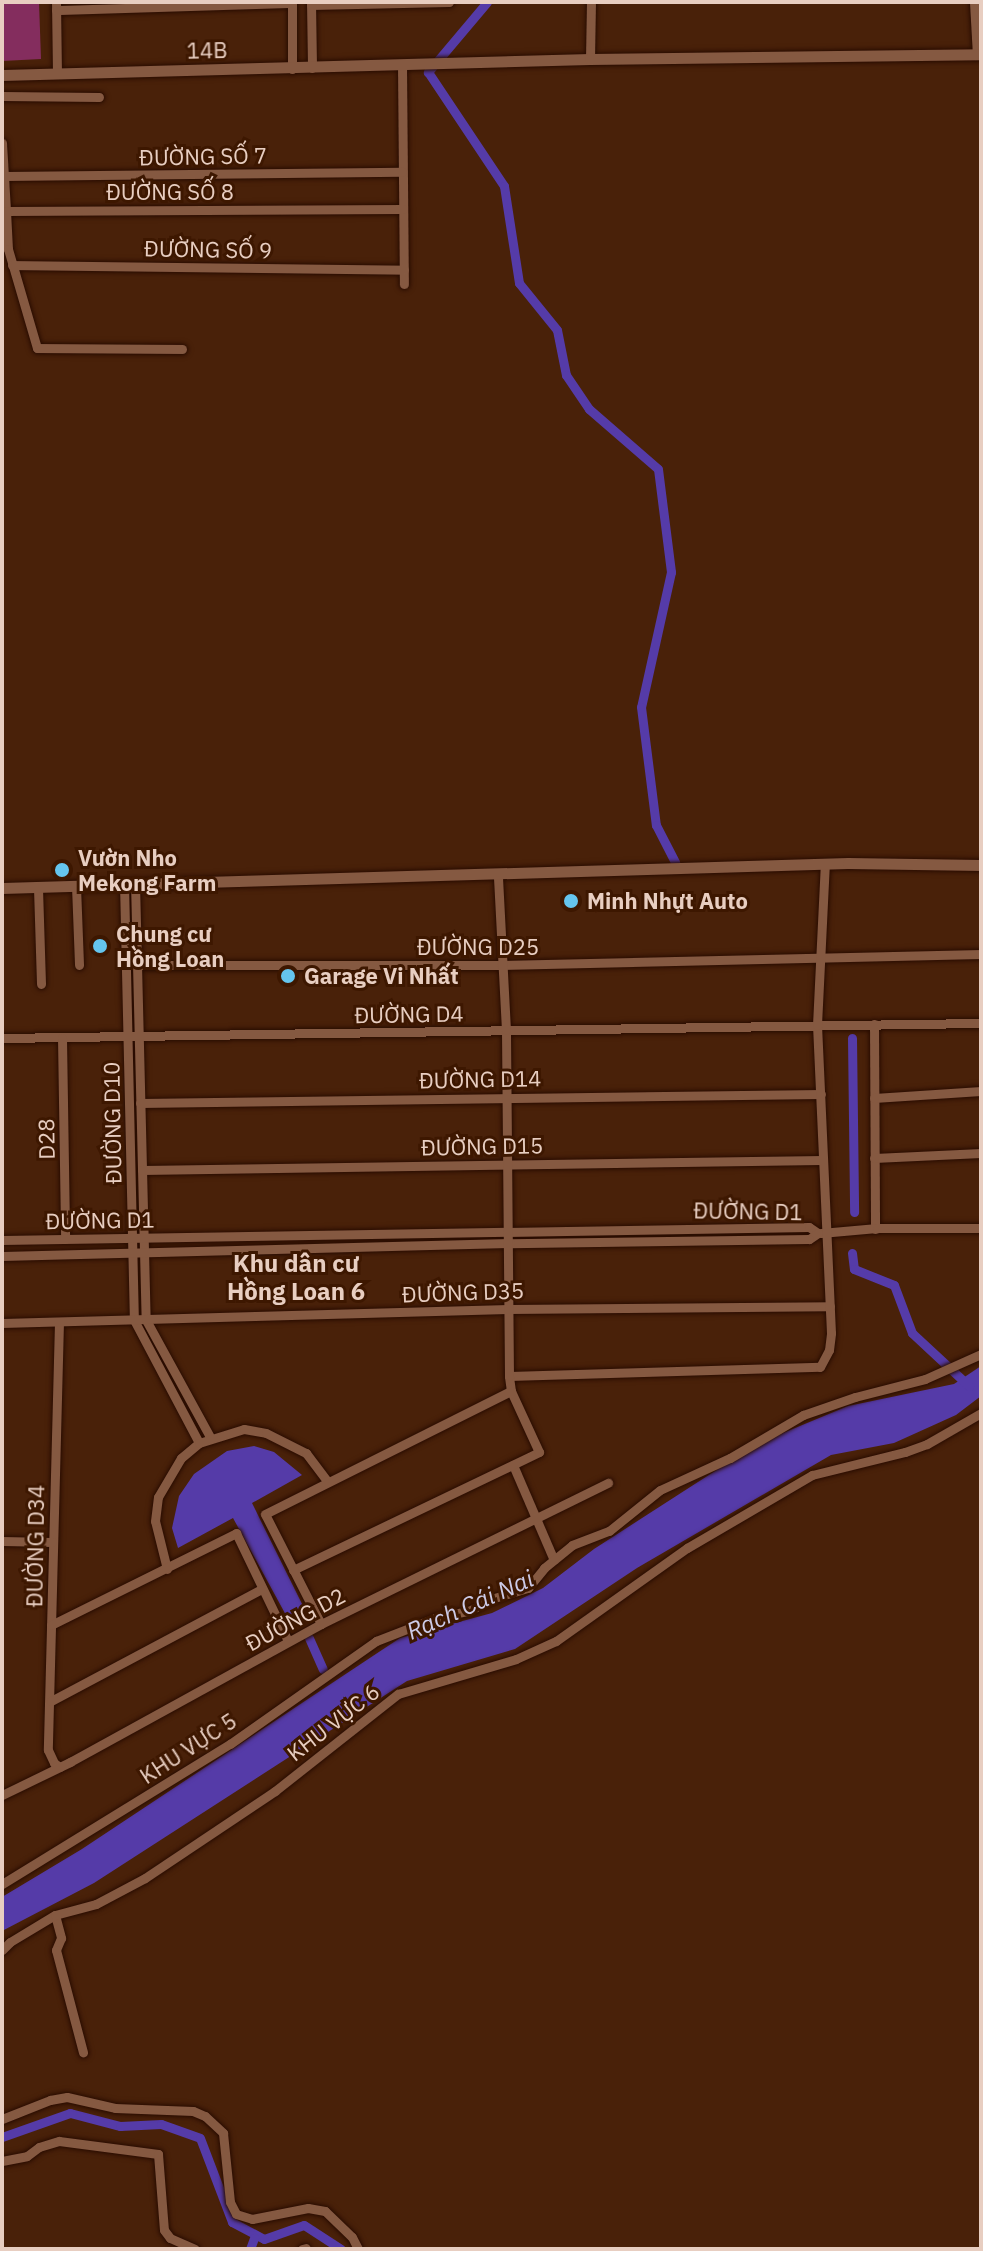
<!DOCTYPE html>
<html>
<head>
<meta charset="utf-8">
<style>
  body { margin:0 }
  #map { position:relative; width:983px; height:2251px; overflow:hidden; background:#492109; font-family:"IBM Plex Sans",sans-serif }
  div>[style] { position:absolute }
  .green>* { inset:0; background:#842d5e }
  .water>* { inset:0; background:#553ba8 }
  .canal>* { height:9px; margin:-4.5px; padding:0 4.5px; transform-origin:4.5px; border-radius:4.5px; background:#553ba8 }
  .roads { filter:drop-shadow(0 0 2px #290c00) drop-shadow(0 0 2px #290c00) }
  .minor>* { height:9px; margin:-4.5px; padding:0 4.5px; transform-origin:4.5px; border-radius:4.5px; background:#855941 }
  .tertiary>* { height:11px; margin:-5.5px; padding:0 5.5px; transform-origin:5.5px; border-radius:5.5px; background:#855941 }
  .dots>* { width:22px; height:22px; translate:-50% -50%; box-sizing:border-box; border:4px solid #3d1700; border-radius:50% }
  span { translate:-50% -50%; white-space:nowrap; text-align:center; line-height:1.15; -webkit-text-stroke:6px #3d1700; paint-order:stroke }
  .street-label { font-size:22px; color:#e8cec1 }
  .poi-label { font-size:22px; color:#e8cec1; font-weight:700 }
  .left { translate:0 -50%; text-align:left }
  .neighbourhood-label { font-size:24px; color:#e8cec1; font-weight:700 }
  .water-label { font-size:24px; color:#cdcbe7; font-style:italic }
  .frame { position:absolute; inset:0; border:4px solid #e8cec1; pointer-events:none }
</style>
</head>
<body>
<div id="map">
  <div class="green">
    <i style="clip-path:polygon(2px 2px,39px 2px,41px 59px,2px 61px)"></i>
  </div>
  <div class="water">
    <i style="clip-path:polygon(981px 1366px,981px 1396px,956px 1415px,894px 1443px,831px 1455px,637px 1568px,515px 1649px,407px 1681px,94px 1883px,2px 1931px,2px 1897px,82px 1849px,400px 1638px,492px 1613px,543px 1588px,594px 1549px,729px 1462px,783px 1433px,848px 1406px,954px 1384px)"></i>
    <i style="clip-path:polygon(254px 1446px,274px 1452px,302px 1475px,252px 1503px,309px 1618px,293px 1628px,233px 1518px,178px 1548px,172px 1528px,179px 1496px,194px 1474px,227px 1451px)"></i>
  </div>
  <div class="canal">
    <i style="left:487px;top:2px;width:92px;rotate:130.1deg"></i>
    <i style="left:428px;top:72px;width:137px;rotate:56.3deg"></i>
    <i style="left:504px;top:186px;width:98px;rotate:81.2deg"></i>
    <i style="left:519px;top:283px;width:60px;rotate:51deg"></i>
    <i style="left:557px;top:330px;width:46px;rotate:78.7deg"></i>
    <i style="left:566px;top:375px;width:41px;rotate:55.9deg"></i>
    <i style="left:589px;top:409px;width:91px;rotate:41deg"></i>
    <i style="left:658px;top:469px;width:104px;rotate:82.8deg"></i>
    <i style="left:671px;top:572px;width:138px;rotate:102.5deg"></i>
    <i style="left:641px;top:707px;width:119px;rotate:82.8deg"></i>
    <i style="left:656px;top:825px;width:42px;rotate:62.8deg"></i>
    <i style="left:852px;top:1038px;width:174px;rotate:89.3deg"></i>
    <i style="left:852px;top:1253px;width:16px;rotate:83deg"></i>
    <i style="left:854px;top:1269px;width:43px;rotate:21.8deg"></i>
    <i style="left:894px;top:1285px;width:51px;rotate:69.4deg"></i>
    <i style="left:912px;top:1333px;width:78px;rotate:42.9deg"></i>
    <i style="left:309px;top:1638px;width:34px;rotate:66deg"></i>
    <i style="left:2px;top:2137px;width:72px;rotate:-19.4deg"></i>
    <i style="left:70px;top:2113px;width:52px;rotate:14.6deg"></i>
    <i style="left:120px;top:2126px;width:41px;rotate:-2.8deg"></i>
    <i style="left:161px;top:2124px;width:41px;rotate:19.7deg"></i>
    <i style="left:200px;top:2138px;width:90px;rotate:69.1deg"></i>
    <i style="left:232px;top:2222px;width:36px;rotate:28deg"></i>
    <i style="left:264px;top:2239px;width:42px;rotate:-19.3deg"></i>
    <i style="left:304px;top:2225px;width:44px;rotate:33deg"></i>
    <i style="left:250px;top:2249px;width:12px;rotate:-70deg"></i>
  </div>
  <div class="roads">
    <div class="minor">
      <i style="left:56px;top:2px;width:71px;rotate:89.2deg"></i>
      <i style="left:292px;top:2px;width:67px;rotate:90deg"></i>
      <i style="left:311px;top:2px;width:66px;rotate:89.1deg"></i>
      <i style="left:974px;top:2px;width:53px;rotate:86.8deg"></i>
      <i style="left:311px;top:5px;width:138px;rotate:-1.2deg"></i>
      <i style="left:56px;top:10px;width:236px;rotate:-1.7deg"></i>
      <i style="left:590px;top:59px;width:57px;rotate:-89deg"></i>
      <i style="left:402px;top:65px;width:219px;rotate:89.5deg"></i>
      <i style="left:2px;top:96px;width:97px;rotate:0.6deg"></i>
      <i style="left:2px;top:143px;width:68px;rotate:86.6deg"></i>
      <i style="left:6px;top:211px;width:397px;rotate:-0.3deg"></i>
      <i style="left:4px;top:176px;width:398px;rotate:-0.6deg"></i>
      <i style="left:6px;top:211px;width:38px;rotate:87deg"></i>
      <i style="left:8px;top:249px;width:103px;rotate:73.7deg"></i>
      <i style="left:37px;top:348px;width:145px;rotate:0.4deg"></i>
      <i style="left:12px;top:265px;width:392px;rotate:0.7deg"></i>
      <i style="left:135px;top:882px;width:438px;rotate:88.6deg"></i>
      <i style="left:146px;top:1320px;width:133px;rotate:61.3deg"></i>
      <i style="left:124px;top:883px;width:437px;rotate:88.7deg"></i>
      <i style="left:134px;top:1320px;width:139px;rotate:62.1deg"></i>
      <i style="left:76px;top:886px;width:79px;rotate:87.8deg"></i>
      <i style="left:38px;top:888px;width:96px;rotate:88.2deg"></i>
      <i style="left:126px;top:965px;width:375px"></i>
      <i style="left:501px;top:965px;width:480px;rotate:-1.3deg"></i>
      <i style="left:874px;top:1024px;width:205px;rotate:89.7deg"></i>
      <i style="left:2px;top:1038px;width:979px;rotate:-0.88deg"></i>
      <i style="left:62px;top:1038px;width:201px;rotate:89.1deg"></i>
      <i style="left:874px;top:1098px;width:107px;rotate:-3.7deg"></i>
      <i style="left:140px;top:1103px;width:681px;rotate:-0.76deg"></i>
      <i style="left:874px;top:1158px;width:107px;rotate:-2.7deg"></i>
      <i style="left:142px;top:1170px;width:680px;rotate:-0.84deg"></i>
      <i style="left:821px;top:1233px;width:56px;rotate:-5.1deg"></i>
      <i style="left:877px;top:1228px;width:104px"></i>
      <i style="left:2px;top:1240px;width:807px;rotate:-0.92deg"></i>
      <i style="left:809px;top:1227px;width:11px;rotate:34deg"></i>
      <i style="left:818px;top:1233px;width:11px;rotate:146deg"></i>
      <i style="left:809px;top:1239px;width:299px;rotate:179.2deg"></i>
      <i style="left:510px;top:1243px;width:508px;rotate:178.53deg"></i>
      <i style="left:59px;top:1322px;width:428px;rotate:91.5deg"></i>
      <i style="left:48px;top:1750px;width:14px;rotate:65deg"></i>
      <i style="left:54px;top:1763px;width:7px;rotate:34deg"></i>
      <i style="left:2px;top:1323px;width:506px;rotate:-1.58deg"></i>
      <i style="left:508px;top:1309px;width:322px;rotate:-0.5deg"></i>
      <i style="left:509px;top:1376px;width:311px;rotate:-1.7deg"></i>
      <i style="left:820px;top:1367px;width:19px;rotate:-62deg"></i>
      <i style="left:829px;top:1350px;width:17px;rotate:-83deg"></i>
      <i style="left:831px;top:1333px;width:308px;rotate:-92.6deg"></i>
      <i style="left:817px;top:1025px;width:161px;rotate:-87.2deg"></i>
      <i style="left:513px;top:1465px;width:103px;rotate:66.7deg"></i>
      <i style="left:2px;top:1541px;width:50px;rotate:1.1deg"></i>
      <i style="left:167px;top:1569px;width:49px;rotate:-104deg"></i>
      <i style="left:155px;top:1521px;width:24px;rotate:-83deg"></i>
      <i style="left:158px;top:1497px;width:45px;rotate:-59.5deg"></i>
      <i style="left:181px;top:1458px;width:23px;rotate:-40deg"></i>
      <i style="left:199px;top:1443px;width:47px;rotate:-17.3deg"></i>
      <i style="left:244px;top:1429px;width:22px;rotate:10deg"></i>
      <i style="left:266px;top:1433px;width:45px;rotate:26.6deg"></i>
      <i style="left:306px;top:1453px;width:36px;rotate:53deg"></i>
      <i style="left:293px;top:1570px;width:273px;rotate:-25.6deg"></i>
      <i style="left:539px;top:1452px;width:67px;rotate:-114.7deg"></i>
      <i style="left:511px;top:1391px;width:15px;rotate:-98deg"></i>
      <i style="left:509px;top:1376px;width:346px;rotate:-90.5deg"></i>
      <i style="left:506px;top:1030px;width:154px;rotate:-93deg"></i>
      <i style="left:321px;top:1624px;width:123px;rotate:-117deg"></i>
      <i style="left:265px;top:1514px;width:275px;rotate:-26.6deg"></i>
      <i style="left:51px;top:1625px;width:207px;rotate:-26.4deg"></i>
      <i style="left:236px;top:1533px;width:120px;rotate:64.3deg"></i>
      <i style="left:51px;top:1701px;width:239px;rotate:-28deg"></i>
      <i style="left:2px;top:1795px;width:76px;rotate:-25.9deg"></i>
      <i style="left:70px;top:1762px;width:286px;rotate:-28.8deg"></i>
      <i style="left:321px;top:1624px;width:320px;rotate:-26.2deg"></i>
      <i style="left:2px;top:1884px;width:268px;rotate:-31.6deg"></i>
      <i style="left:230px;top:1744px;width:179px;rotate:-35.2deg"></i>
      <i style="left:376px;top:1641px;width:63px;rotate:-21.3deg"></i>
      <i style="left:435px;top:1618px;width:35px;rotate:-12deg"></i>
      <i style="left:469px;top:1611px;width:25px;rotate:-29deg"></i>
      <i style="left:491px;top:1599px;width:39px;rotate:-17deg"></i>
      <i style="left:528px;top:1588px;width:26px;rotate:-51deg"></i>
      <i style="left:544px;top:1568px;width:36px;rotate:-39deg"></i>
      <i style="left:572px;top:1545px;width:40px;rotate:-21deg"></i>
      <i style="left:609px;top:1531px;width:65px;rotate:-38.8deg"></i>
      <i style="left:660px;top:1490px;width:77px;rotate:-24.6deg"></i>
      <i style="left:730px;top:1458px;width:85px;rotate:-30.5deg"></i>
      <i style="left:803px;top:1415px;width:55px;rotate:-19.1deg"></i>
      <i style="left:855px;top:1397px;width:72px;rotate:-14.4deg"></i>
      <i style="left:925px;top:1379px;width:61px;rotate:-24.1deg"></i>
      <i style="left:55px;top:1915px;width:24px;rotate:75deg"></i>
      <i style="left:61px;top:1938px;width:13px;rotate:113deg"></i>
      <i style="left:56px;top:1950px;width:106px;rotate:75.2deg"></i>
      <i style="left:2px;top:1950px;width:11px;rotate:-45deg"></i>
      <i style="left:10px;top:1942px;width:52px;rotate:-31deg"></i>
      <i style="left:55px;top:1915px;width:42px;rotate:-15deg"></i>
      <i style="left:96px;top:1904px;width:55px;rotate:-28deg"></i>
      <i style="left:145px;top:1878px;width:156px;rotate:-33.8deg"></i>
      <i style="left:275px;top:1791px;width:157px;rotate:-38.3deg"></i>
      <i style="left:398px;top:1694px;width:123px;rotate:-16.5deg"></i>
      <i style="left:516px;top:1659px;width:44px;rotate:-24.2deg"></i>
      <i style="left:556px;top:1641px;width:161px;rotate:-35.4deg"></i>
      <i style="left:687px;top:1548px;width:145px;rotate:-30.3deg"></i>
      <i style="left:812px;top:1475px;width:96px;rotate:-13.9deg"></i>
      <i style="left:905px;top:1452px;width:23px;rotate:-20deg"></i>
      <i style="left:927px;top:1444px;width:62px;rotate:-29.9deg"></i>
      <i style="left:2px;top:2119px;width:52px;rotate:-21.6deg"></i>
      <i style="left:50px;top:2100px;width:17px;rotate:-10deg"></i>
      <i style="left:67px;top:2097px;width:49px;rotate:12.9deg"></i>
      <i style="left:115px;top:2108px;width:78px;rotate:2.2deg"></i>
      <i style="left:193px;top:2111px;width:13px;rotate:23deg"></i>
      <i style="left:205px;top:2116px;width:25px;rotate:43deg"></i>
      <i style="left:223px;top:2133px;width:69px;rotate:84.2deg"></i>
      <i style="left:230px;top:2202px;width:13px;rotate:63deg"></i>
      <i style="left:236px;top:2214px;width:17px;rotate:17deg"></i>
      <i style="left:252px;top:2219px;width:57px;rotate:-11.1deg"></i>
      <i style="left:308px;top:2208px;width:17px;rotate:10deg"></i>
      <i style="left:325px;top:2211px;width:37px;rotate:44deg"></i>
      <i style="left:352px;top:2237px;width:13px;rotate:63deg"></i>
      <i style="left:2px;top:2161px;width:25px;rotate:-11deg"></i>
      <i style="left:27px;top:2156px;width:15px;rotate:-37deg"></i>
      <i style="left:39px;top:2147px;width:21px;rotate:-17deg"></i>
      <i style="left:59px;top:2141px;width:100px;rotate:7.5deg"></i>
      <i style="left:158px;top:2154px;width:76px;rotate:85.5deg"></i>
      <i style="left:164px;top:2230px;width:10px;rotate:53deg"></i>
      <i style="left:170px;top:2238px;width:27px;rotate:24deg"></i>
      <i style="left:302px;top:2249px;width:4px;rotate:-14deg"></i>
    </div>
    <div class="tertiary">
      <i style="left:2px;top:75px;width:588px;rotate:-1.56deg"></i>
      <i style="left:590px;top:59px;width:391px;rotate:-0.7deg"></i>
      <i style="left:2px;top:888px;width:846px;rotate:-1.69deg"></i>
      <i style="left:848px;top:863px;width:133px;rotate:0.9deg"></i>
    </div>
  </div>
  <div class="dots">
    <i style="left:62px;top:870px;background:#65c5ee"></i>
    <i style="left:571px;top:901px;background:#65c5ee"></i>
    <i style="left:100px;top:946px;background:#65c5ee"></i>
    <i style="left:288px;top:976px;background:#65c5ee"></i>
  </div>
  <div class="street-label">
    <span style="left:207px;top:50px;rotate:-1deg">14B</span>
    <span style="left:203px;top:156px;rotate:-1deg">ĐƯỜNG SỐ 7</span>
    <span style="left:170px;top:192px">ĐƯỜNG SỐ 8</span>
    <span style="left:208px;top:249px;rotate:1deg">ĐƯỜNG SỐ 9</span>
    <span style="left:478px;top:947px">ĐƯỜNG D25</span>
    <span style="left:409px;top:1014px;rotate:-1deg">ĐƯỜNG D4</span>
    <span style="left:480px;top:1079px;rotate:-1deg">ĐƯỜNG D14</span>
    <span style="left:112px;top:1123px;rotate:-91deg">ĐƯỜNG D10</span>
    <span style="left:46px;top:1139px;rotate:-91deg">D28</span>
    <span style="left:482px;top:1146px;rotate:-1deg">ĐƯỜNG D15</span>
    <span style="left:748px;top:1211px;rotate:1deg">ĐƯỜNG D1</span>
    <span style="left:100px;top:1220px;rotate:-1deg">ĐƯỜNG D1</span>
    <span style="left:463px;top:1292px;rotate:-2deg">ĐƯỜNG D35</span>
    <span style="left:35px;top:1546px;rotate:-89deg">ĐƯỜNG D34</span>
    <span style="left:295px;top:1619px;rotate:-28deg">ĐƯỜNG D2</span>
    <span style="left:333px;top:1722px;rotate:-38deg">KHU VỰC 6</span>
    <span style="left:188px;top:1748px;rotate:-33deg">KHU VỰC 5</span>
  </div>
  <div class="poi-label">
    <span class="left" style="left:78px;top:870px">Vườn Nho<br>Mekong Farm</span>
    <span class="left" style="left:587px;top:901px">Minh Nhựt Auto</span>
    <span class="left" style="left:116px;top:946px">Chung cư<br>Hồng Loan</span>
    <span class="left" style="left:304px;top:976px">Garage Vi Nhất</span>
  </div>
  <div class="neighbourhood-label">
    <span style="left:296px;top:1278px">Khu dân cư<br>Hồng Loan 6</span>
  </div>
  <div class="water-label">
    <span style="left:470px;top:1605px;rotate:-24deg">Rạch Cái Nai</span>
  </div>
  <div class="frame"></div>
</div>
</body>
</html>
